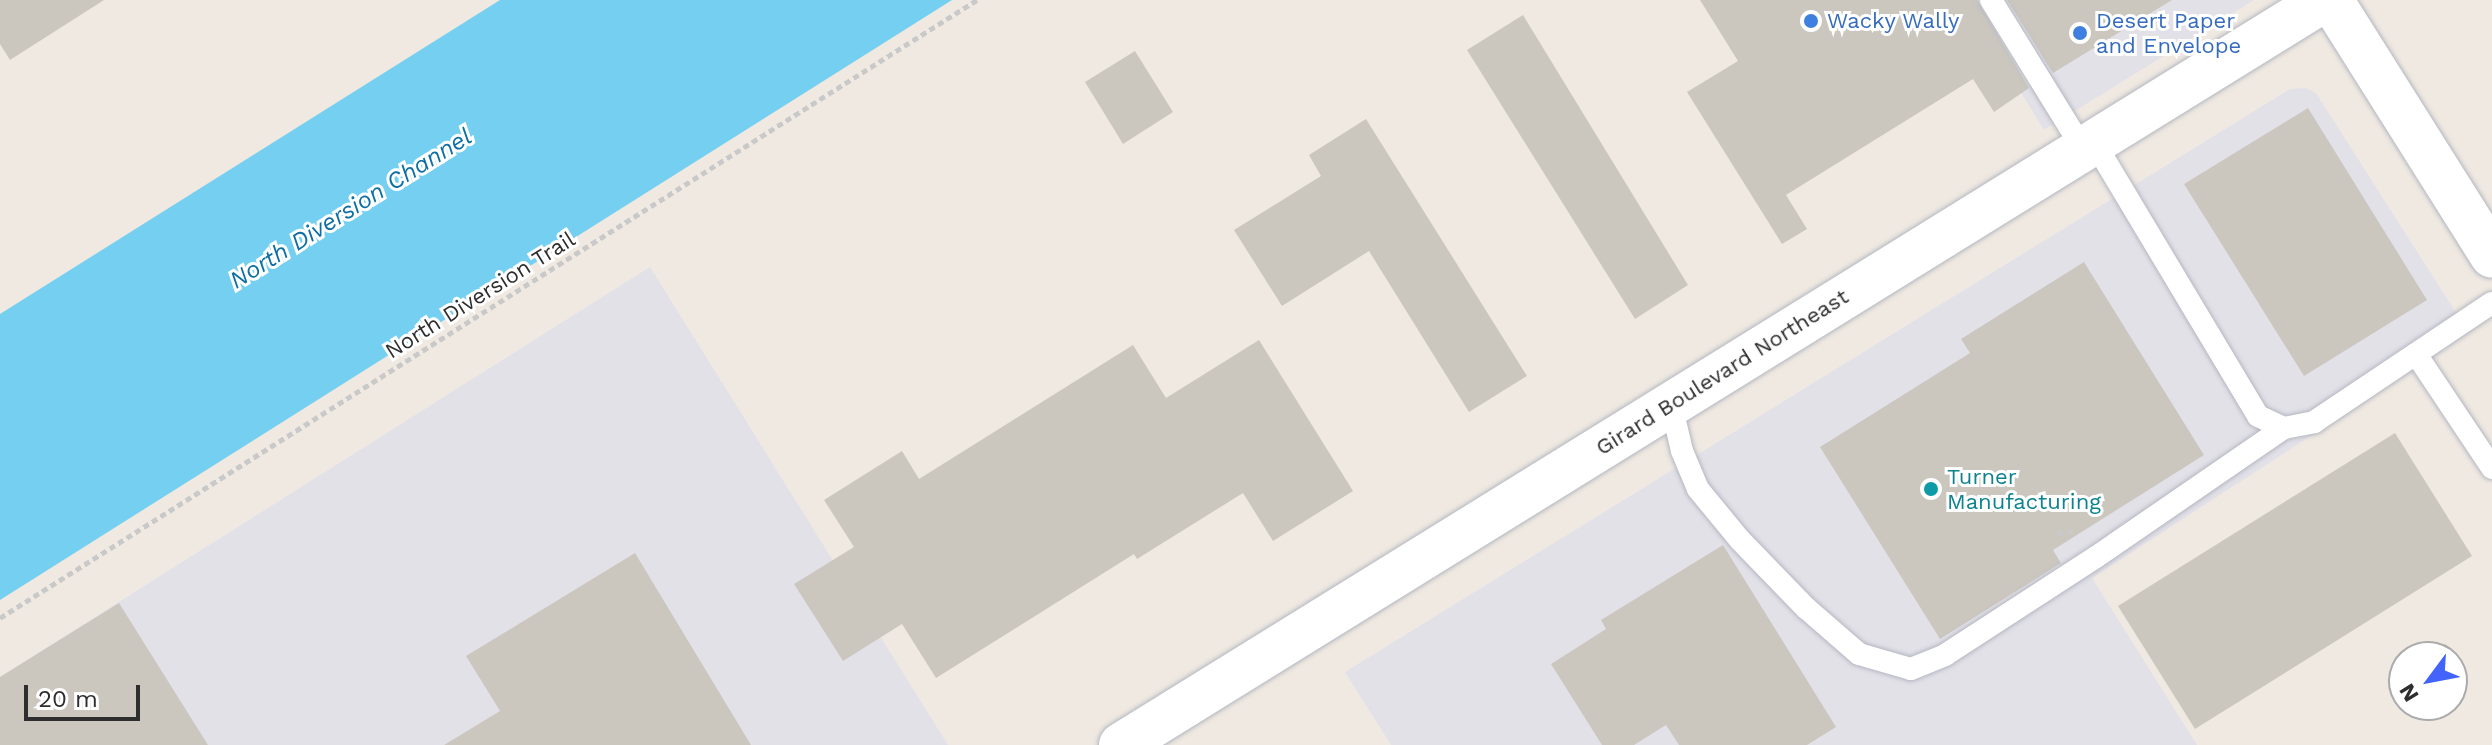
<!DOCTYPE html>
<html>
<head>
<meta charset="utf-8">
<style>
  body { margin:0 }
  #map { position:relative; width:2492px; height:745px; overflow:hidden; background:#efe9e1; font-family:"Work Sans",sans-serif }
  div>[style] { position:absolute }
  .industrial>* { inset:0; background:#e3e1e8 }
  .water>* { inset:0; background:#75cff0 }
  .building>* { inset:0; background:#cbc7bf }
  .path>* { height:5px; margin-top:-2.5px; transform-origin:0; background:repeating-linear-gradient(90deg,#c9c9c9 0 6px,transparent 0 10px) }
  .roads { filter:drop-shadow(0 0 2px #b4b7c1) drop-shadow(0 0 2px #b4b7c1) }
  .lane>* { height:22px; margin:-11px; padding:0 11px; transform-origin:11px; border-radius:11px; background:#fff }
  .street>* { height:44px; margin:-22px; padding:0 22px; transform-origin:22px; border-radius:22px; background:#fff }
  .dots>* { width:22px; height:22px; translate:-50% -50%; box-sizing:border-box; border:4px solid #fff; border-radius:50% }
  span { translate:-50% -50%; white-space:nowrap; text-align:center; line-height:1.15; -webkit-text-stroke:6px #fff; paint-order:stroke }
  .shop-label { font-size:22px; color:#366cbe }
  .left { translate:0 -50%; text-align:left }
  .street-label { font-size:22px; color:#2e2e2e }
  .culture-label { font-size:22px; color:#0d838f }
  .water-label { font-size:24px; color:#0d6fa3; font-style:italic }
  .north { position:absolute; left:2388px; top:641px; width:80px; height:80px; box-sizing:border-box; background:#fff; border:2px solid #ababab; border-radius:50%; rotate:238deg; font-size:22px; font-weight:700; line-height:32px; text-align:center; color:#2e2e2e }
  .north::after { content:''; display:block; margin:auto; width:28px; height:36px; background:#4264fb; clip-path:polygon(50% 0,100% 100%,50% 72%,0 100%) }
  .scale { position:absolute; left:24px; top:685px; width:116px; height:36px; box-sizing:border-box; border:4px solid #2e2e2e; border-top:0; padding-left:10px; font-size:24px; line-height:28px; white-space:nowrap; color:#2e2e2e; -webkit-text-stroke:6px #fff; paint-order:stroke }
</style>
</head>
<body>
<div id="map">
  <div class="industrial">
    <i style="clip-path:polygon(1964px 0,2254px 0,2044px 130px)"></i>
    <i style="clip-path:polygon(2306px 88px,2316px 93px,2469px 333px,2092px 578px,2197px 745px,1391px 745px,1345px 672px,2290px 89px)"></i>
    <i style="clip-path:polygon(650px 267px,948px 745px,0 745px,0 677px)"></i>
  </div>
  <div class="water">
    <i style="clip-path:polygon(500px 0,952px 0,0 600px,0 314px)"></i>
  </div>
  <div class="building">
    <i style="clip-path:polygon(0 0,104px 0,10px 60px,0 44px)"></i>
    <i style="clip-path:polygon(1700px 0,1977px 0,2029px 88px,1994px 112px,1973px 79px,1786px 195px,1807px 229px,1782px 244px,1687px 92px,1738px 61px)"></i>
    <i style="clip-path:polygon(2007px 0,2172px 0,2053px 73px)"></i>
    <i style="clip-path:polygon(1523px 15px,1688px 285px,1635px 319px,1467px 50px)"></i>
    <i style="clip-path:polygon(1135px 51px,1173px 112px,1123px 144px,1085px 82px)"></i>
    <i style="clip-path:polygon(2308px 108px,2427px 300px,2304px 376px,2184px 184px)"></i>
    <i style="clip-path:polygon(1366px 119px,1527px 376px,1469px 412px,1369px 251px,1282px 306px,1234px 230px,1321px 176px,1309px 155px)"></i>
    <i style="clip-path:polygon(2084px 262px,2204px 455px,2053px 550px,2061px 563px,1940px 639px,1820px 447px,1970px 353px,1961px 339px)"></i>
    <i style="clip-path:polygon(1259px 340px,1353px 491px,1273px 541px,1243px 493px,1137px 559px,1134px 554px,936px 678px,902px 624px,843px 661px,794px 584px,854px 547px,824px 500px,902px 451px,919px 479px,1133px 345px,1166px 398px)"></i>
    <i style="clip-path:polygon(2395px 433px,2472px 556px,2195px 729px,2118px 606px)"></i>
    <i style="clip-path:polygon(1723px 545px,1836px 727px,1807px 745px,1679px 745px,1666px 725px,1634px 745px,1602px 745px,1551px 664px,1606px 629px,1601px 620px)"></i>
    <i style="clip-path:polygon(635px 553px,751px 745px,444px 745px,500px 711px,466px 656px)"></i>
    <i style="clip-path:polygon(119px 603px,208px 745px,0 745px,0 677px)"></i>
  </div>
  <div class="path">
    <i style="left:2057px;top:533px;width:17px;rotate:-7deg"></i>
    <i style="left:0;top:618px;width:1156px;rotate:-32.32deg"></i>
  </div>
  <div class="roads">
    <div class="lane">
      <i style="left:1991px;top:0;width:175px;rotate:58.3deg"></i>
      <i style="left:2094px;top:142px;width:319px;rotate:59.1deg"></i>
      <i style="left:2258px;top:416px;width:29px;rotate:25deg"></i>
      <i style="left:2284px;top:428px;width:31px;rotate:-11deg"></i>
      <i style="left:2314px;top:422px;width:214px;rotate:-33.8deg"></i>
      <i style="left:2416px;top:354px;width:137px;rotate:56.3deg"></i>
      <i style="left:1671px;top:404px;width:48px;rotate:76.8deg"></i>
      <i style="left:1682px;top:451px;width:41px;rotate:67.2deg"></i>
      <i style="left:1698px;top:489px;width:66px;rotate:50.5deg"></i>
      <i style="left:1740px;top:540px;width:95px;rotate:45.9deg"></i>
      <i style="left:1806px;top:608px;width:70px;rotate:41deg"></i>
      <i style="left:1859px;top:654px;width:54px;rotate:16.1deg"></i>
      <i style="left:1911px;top:669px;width:37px;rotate:-22deg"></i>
      <i style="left:1945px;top:655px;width:180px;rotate:-33deg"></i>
      <i style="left:2096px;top:557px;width:228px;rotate:-34.5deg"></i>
    </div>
    <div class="street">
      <i style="left:2331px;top:0;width:302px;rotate:57.8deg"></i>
      <i style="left:1121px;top:745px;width:1415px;rotate:-31.77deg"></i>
    </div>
  </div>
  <div class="dots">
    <i style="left:1811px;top:21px;background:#3f7fe0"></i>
    <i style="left:2080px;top:33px;background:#3f7fe0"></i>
    <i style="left:1931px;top:489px;background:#0f9aa8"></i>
  </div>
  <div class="shop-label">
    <span class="left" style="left:2096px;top:33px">Desert Paper<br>and Envelope</span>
    <span class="left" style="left:1827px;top:21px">Wacky Wally</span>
  </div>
  <div class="street-label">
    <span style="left:480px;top:295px;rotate:-32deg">North Diversion Trail</span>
    <span style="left:1722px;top:372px;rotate:-32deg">Girard Boulevard Northeast</span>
  </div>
  <div class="culture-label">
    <span class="left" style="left:1947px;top:489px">Turner<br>Manufacturing</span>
  </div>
  <div class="water-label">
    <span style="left:351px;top:209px;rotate:-32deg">North Diversion Channel</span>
  </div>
  <div class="north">N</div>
  <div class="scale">20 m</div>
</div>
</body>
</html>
